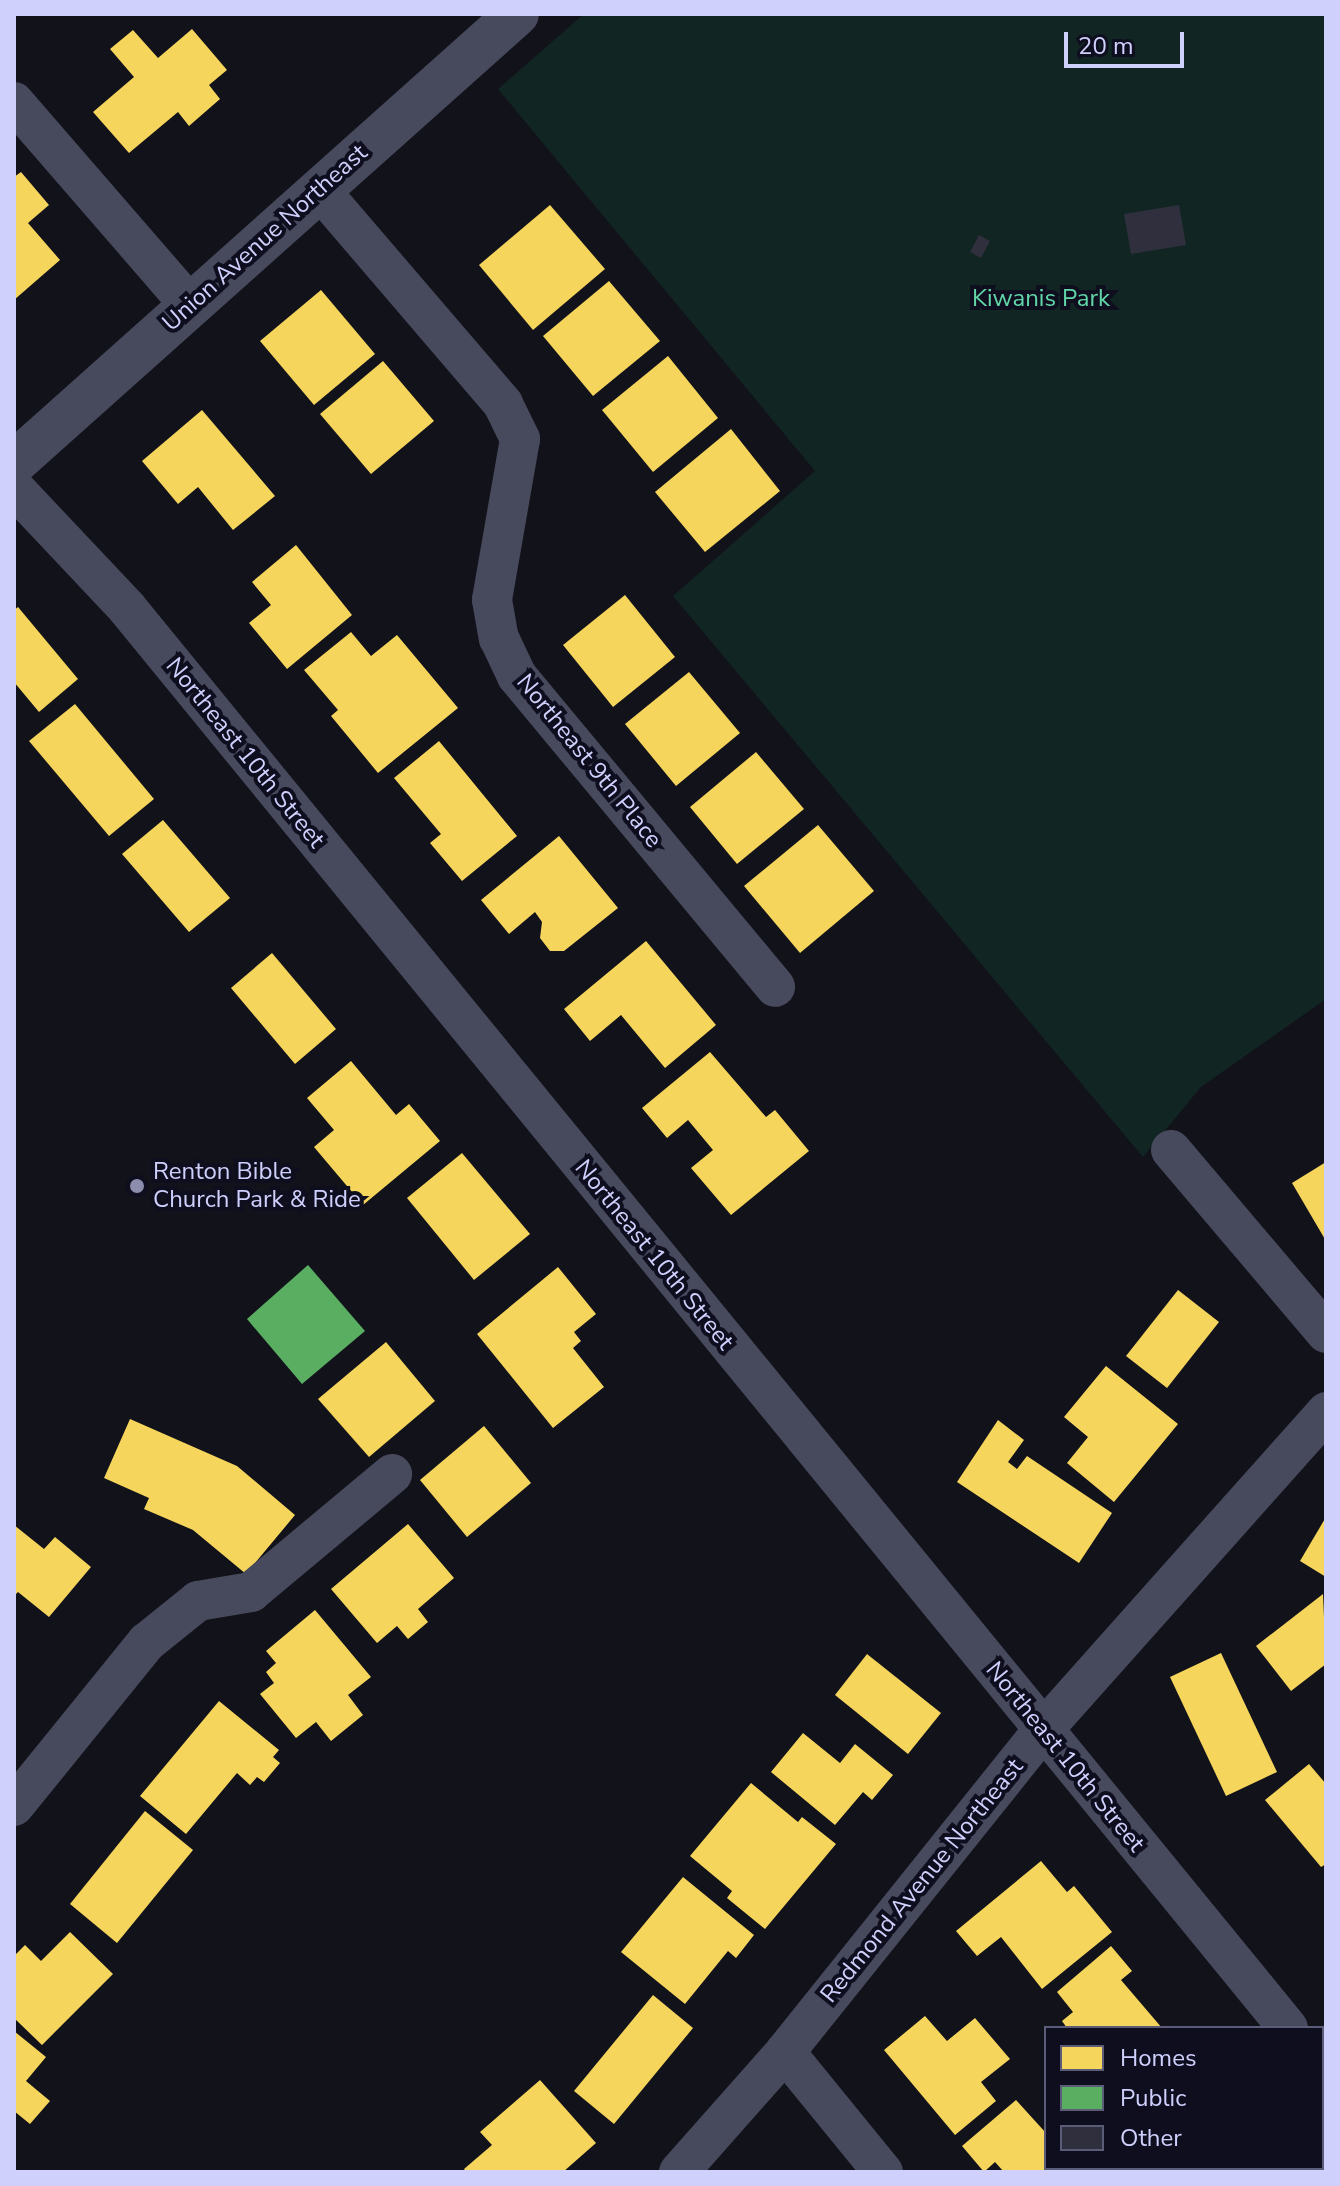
<!DOCTYPE html>
<html>
<head>
<meta charset="utf-8">
<style>
  body { margin:0 }
  #map { position:relative; width:1340px; height:2186px; overflow:hidden; background:#12121b; font-family:"Nunito Sans",sans-serif }
  div>[style] { position:absolute }
  .green>* { inset:0; background:#112523 }
  .homes>* { inset:0; background:#f6d55c }
  .public>* { inset:0; background:#5aae61 }
  .building>* { inset:0; background:#302f3d }
  .minor>* { height:40px; margin:-20px; padding:0 20px; transform-origin:20px; border-radius:20px; background:#47495c }
  .tertiary>* { height:44px; margin:-22px; padding:0 22px; transform-origin:22px; border-radius:22px; background:#47495c }
  .dots>* { width:22px; height:22px; translate:-50% -50%; box-sizing:border-box; border:4px solid #0e0e1f; border-radius:50% }
  span { translate:-50% -50%; white-space:nowrap; text-align:center; line-height:1.15; -webkit-text-stroke:8px #0e0e1f; paint-order:stroke }
  .street-label { font-size:24px; color:#cfd0fc }
  .park-label { font-size:24px; color:#61d6a7 }
  .poi-label { font-size:24px; color:#cfd0fc }
  .left { translate:0 -50%; text-align:left }
  .frame { position:absolute; inset:0; border:16px solid #cfd0fc; pointer-events:none }
  .legend { position:absolute; left:1044px; top:2026px; width:280px; height:144px; box-sizing:border-box; background:#0e0e1f; border:2px solid #5b5c77; margin:0; padding:10px 14px; list-style:none; font-size:24px; color:#cfd0fc }
  .legend li { display:flex; align-items:center; gap:16px; height:40px }
  .legend b { width:40px; border:2px solid #5b5c77 }
  .scale { position:absolute; left:1064px; top:32px; width:120px; height:36px; box-sizing:border-box; border:4px solid #cfd0fc; border-top:0; padding-left:10px; font-size:24px; line-height:28px; white-space:nowrap; color:#cfd0fc; -webkit-text-stroke:6px #0e0e1f; paint-order:stroke }
</style>
</head>
<body>
<div id="map">
  <div class="green">
    <i style="clip-path:polygon(584px 14px,1326px 14px,1326px 999px,1201px 1087px,1143px 1157px,673px 596px,815px 471px,498px 89px)"></i>
  </div>
  <div class="homes">
    <i style="clip-path:polygon(192px 29px,227px 70px,209px 85px,220px 99px,189px 126px,178px 112px,129px 153px,93px 112px,134px 77px,110px 49px,133px 30px,158px 58px)"></i>
    <i style="clip-path:polygon(21px 172px,49px 205px,28px 223px,60px 260px,14px 300px,14px 177px)"></i>
    <i style="clip-path:polygon(550px 205px,605px 269px,533px 330px,479px 265px)"></i>
    <i style="clip-path:polygon(609px 281px,660px 341px,593px 396px,543px 336px)"></i>
    <i style="clip-path:polygon(321px 290px,375px 354px,314px 405px,260px 341px)"></i>
    <i style="clip-path:polygon(668px 356px,718px 418px,653px 472px,602px 410px)"></i>
    <i style="clip-path:polygon(383px 361px,434px 421px,371px 474px,320px 414px)"></i>
    <i style="clip-path:polygon(202px 410px,275px 496px,233px 530px,198px 487px,178px 504px,142px 461px)"></i>
    <i style="clip-path:polygon(731px 429px,780px 491px,705px 552px,655px 492px)"></i>
    <i style="clip-path:polygon(296px 545px,352px 615px,287px 669px,249px 623px,271px 605px,252px 582px)"></i>
    <i style="clip-path:polygon(625px 595px,675px 657px,613px 707px,563px 645px)"></i>
    <i style="clip-path:polygon(18px 607px,78px 679px,39px 712px,14px 682px,14px 610px)"></i>
    <i style="clip-path:polygon(351px 632px,371px 656px,397px 635px,458px 708px,378px 773px,331px 716px,338px 710px,304px 670px)"></i>
    <i style="clip-path:polygon(689px 672px,740px 733px,676px 786px,625px 724px)"></i>
    <i style="clip-path:polygon(75px 704px,154px 799px,109px 836px,29px 741px)"></i>
    <i style="clip-path:polygon(439px 741px,517px 836px,462px 881px,430px 843px,441px 834px,394px 778px)"></i>
    <i style="clip-path:polygon(756px 752px,804px 809px,737px 864px,690px 807px)"></i>
    <i style="clip-path:polygon(163px 820px,230px 898px,189px 932px,122px 854px)"></i>
    <i style="clip-path:polygon(818px 825px,874px 891px,800px 953px,744px 886px)"></i>
    <i style="clip-path:polygon(559px 836px,618px 908px,564px 951px,550px 951px,540px 938px,542px 922px,535px 912px,509px 934px,481px 900px)"></i>
    <i style="clip-path:polygon(646px 941px,716px 1025px,665px 1068px,621px 1015px,590px 1041px,564px 1009px)"></i>
    <i style="clip-path:polygon(272px 953px,336px 1029px,295px 1064px,231px 988px)"></i>
    <i style="clip-path:polygon(710px 1052px,766px 1117px,775px 1110px,809px 1151px,731px 1215px,691px 1168px,713px 1150px,688px 1120px,667px 1138px,642px 1108px)"></i>
    <i style="clip-path:polygon(351px 1061px,396px 1115px,409px 1104px,440px 1141px,363px 1205px,314px 1147px,334px 1130px,307px 1098px)"></i>
    <i style="clip-path:polygon(462px 1153px,530px 1234px,474px 1280px,407px 1198px)"></i>
    <i style="clip-path:polygon(1326px 1162px,1326px 1241px,1292px 1183px)"></i>
    <i style="clip-path:polygon(558px 1267px,596px 1314px,574px 1332px,581px 1341px,573px 1348px,604px 1387px,553px 1428px,477px 1334px)"></i>
    <i style="clip-path:polygon(1178px 1290px,1219px 1322px,1167px 1388px,1126px 1356px)"></i>
    <i style="clip-path:polygon(386px 1342px,435px 1401px,369px 1457px,318px 1399px)"></i>
    <i style="clip-path:polygon(1106px 1366px,1178px 1424px,1114px 1502px,1067px 1463px,1088px 1437px,1064px 1417px)"></i>
    <i style="clip-path:polygon(130px 1419px,237px 1466px,295px 1515px,246px 1574px,193px 1530px,144px 1509px,149px 1498px,104px 1478px)"></i>
    <i style="clip-path:polygon(998px 1420px,1024px 1440px,1008px 1462px,1017px 1469px,1027px 1456px,1112px 1513px,1079px 1563px,957px 1482px)"></i>
    <i style="clip-path:polygon(484px 1426px,531px 1483px,467px 1537px,420px 1480px)"></i>
    <i style="clip-path:polygon(1326px 1517px,1326px 1577px,1300px 1561px)"></i>
    <i style="clip-path:polygon(408px 1524px,454px 1578px,418px 1609px,428px 1622px,408px 1639px,397px 1626px,377px 1643px,331px 1589px)"></i>
    <i style="clip-path:polygon(14px 1525px,44px 1549px,55px 1537px,91px 1567px,49px 1617px,18px 1592px,14px 1596px)"></i>
    <i style="clip-path:polygon(1323px 1594px,1326px 1664px,1291px 1691px,1256px 1646px)"></i>
    <i style="clip-path:polygon(315px 1610px,371px 1677px,348px 1695px,363px 1715px,331px 1741px,316px 1722px,296px 1738px,260px 1694px,274px 1683px,266px 1672px,276px 1663px,266px 1651px)"></i>
    <i style="clip-path:polygon(1221px 1653px,1277px 1772px,1226px 1796px,1170px 1677px)"></i>
    <i style="clip-path:polygon(867px 1654px,941px 1713px,908px 1754px,835px 1695px)"></i>
    <i style="clip-path:polygon(219px 1701px,279px 1750px,273px 1757px,280px 1763px,264px 1782px,257px 1777px,250px 1785px,237px 1773px,186px 1834px,140px 1796px)"></i>
    <i style="clip-path:polygon(803px 1733px,840px 1763px,855px 1744px,893px 1775px,872px 1800px,863px 1792px,835px 1825px,771px 1772px)"></i>
    <i style="clip-path:polygon(1309px 1764px,1326px 1784px,1326px 1864px,1321px 1867px,1265px 1800px)"></i>
    <i style="clip-path:polygon(751px 1783px,798px 1822px,802px 1817px,836px 1844px,765px 1929px,727px 1898px,732px 1891px,690px 1856px)"></i>
    <i style="clip-path:polygon(145px 1811px,193px 1850px,117px 1943px,70px 1904px)"></i>
    <i style="clip-path:polygon(1041px 1861px,1067px 1892px,1074px 1886px,1112px 1932px,1042px 1989px,1001px 1937px,977px 1956px,956px 1931px)"></i>
    <i style="clip-path:polygon(683px 1877px,754px 1935px,736px 1958px,728px 1951px,685px 2004px,621px 1952px)"></i>
    <i style="clip-path:polygon(70px 1932px,113px 1974px,42px 2045px,14px 2018px,14px 1956px,25px 1945px,41px 1961px)"></i>
    <i style="clip-path:polygon(1111px 1946px,1132px 1971px,1121px 1980px,1162px 2028px,1067px 2028px,1062px 2021px,1073px 2012px,1057px 1992px)"></i>
    <i style="clip-path:polygon(653px 1995px,693px 2028px,614px 2124px,574px 2091px)"></i>
    <i style="clip-path:polygon(925px 2016px,947px 2041px,975px 2018px,1010px 2059px,981px 2082px,996px 2101px,955px 2135px,884px 2050px)"></i>
    <i style="clip-path:polygon(14px 2031px,46px 2057px,26px 2081px,50px 2101px,30px 2124px,14px 2111px)"></i>
    <i style="clip-path:polygon(540px 2080px,596px 2143px,563px 2172px,466px 2172px,464px 2169px,492px 2145px,480px 2132px)"></i>
    <i style="clip-path:polygon(1016px 2100px,1046px 2133px,1046px 2168px,1076px 2168px,1080px 2172px,1004px 2172px,995px 2162px,984px 2172px,962px 2146px)"></i>
    <i style="clip-path:polygon(1204px 2168px,1281px 2168px,1284px 2172px,1207px 2172px)"></i>
  </div>
  <div class="public">
    <i style="clip-path:polygon(308px 1265px,365px 1331px,302px 1384px,247px 1319px)"></i>
  </div>
  <div class="building">
    <i style="clip-path:polygon(1179px 205px,1186px 245px,1131px 254px,1124px 214px)"></i>
    <i style="clip-path:polygon(979px 235px,990px 241px,981px 258px,970px 252px)"></i>
  </div>
  <div class="minor">
    <i style="left:14px;top:102px;width:269px;rotate:49.1deg"></i>
    <i style="left:319px;top:189px;width:283px;rotate:49.4deg"></i>
    <i style="left:503px;top:404px;width:39px;rotate:64deg"></i>
    <i style="left:520px;top:439px;width:163px;rotate:99.9deg"></i>
    <i style="left:492px;top:600px;width:39px;rotate:80deg"></i>
    <i style="left:499px;top:638px;width:42px;rotate:64.7deg"></i>
    <i style="left:517px;top:676px;width:404px;rotate:50.3deg"></i>
    <i style="left:14px;top:488px;width:165px;rotate:46.7deg"></i>
    <i style="left:127px;top:608px;width:1834px;rotate:50.73deg"></i>
    <i style="left:1171px;top:1150px;width:240px;rotate:49.7deg"></i>
    <i style="left:14px;top:1806px;width:211px;rotate:-51deg"></i>
    <i style="left:147px;top:1642px;width:65px;rotate:-38.8deg"></i>
    <i style="left:198px;top:1601px;width:54px;rotate:-9.6deg"></i>
    <i style="left:251px;top:1592px;width:184px;rotate:-39.9deg"></i>
    <i style="left:785px;top:2052px;width:155px;rotate:50.8deg"></i>
    <i style="left:1322px;top:2069px;width:6px;rotate:51deg"></i>
    <i style="left:679px;top:2172px;width:160px;rotate:-48.5deg"></i>
    <i style="left:785px;top:2052px;width:413px;rotate:-51.3deg"></i>
    <i style="left:1043px;top:1730px;width:426px;rotate:-48.3deg"></i>
  </div>
  <div class="tertiary">
    <i style="left:14px;top:463px;width:674px;rotate:-41.75deg"></i>
  </div>
  <div class="dots">
    <i style="left:137px;top:1186px;background:#8d8ead"></i>
  </div>
  <div class="street-label">
    <span style="left:265px;top:238px;rotate:-42deg">Union Avenue Northeast</span>
    <span style="left:245px;top:753px;rotate:51deg">Northeast 10th Street</span>
    <span style="left:589px;top:761px;rotate:51deg">Northeast 9th Place</span>
    <span style="left:654px;top:1255px;rotate:51deg">Northeast 10th Street</span>
    <span style="left:1065px;top:1757px;rotate:51deg">Northeast 10th Street</span>
    <span style="left:922px;top:1881px;rotate:-51deg">Redmond Avenue Northeast</span>
  </div>
  <div class="park-label">
    <span style="left:1041px;top:299px">Kiwanis Park</span>
  </div>
  <div class="poi-label">
    <span class="left" style="left:153px;top:1186px">Renton Bible<br>Church Park &amp; Ride</span>
  </div>
  <div class="frame"></div>
  <ul class="legend">
  <li><b style="height:22px;background:#f6d55c"></b>Homes</li>
  <li><b style="height:22px;background:#5aae61"></b>Public</li>
  <li><b style="height:22px;background:#302f3d"></b>Other</li>
  </ul>
  <div class="scale">20 m</div>
</div>
</body>
</html>
